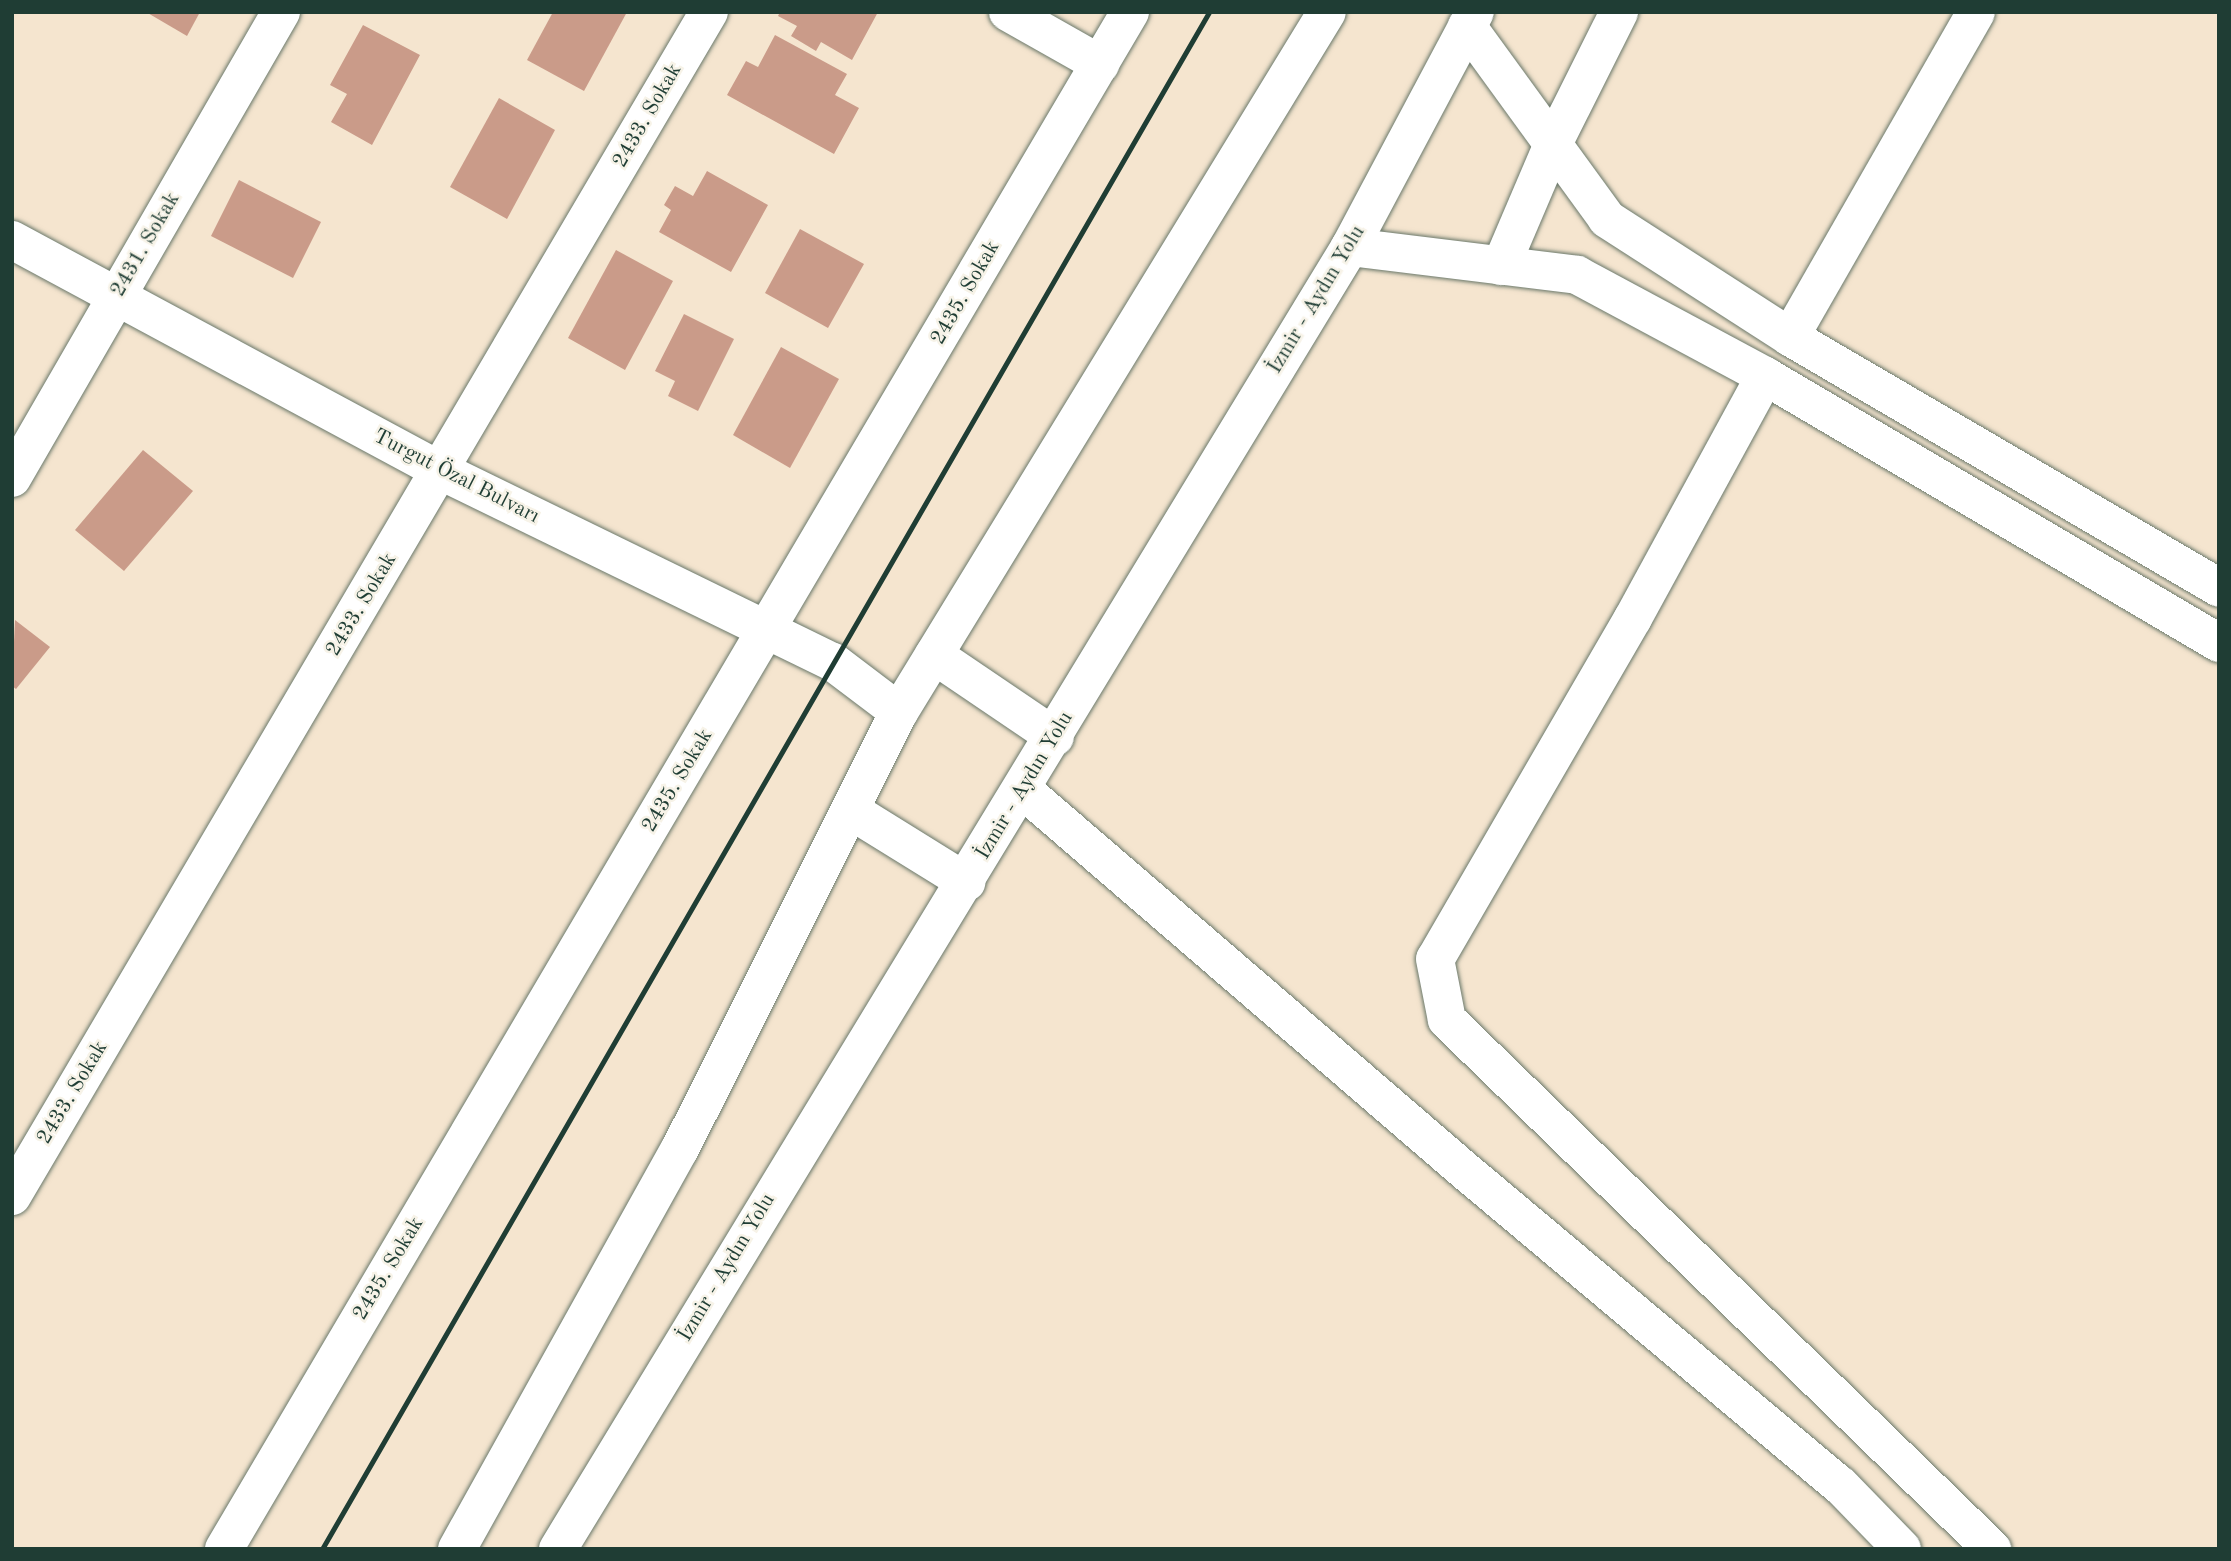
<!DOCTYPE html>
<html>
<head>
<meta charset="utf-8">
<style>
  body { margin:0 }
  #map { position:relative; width:2231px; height:1561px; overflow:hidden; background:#f5e5cf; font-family:"Old Standard TT",serif }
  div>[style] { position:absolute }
  .building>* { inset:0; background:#ca9b89 }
  .roads { filter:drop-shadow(0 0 2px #6a786a) drop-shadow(0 0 2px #6a786a) }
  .minor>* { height:38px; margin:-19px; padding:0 19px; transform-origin:19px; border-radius:19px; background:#fff }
  .tertiary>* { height:38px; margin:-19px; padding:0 19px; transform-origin:19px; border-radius:19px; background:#fff }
  .secondary>* { height:38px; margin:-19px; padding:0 19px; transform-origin:19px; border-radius:19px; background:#fff }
  .trunk>* { height:38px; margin:-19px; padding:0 19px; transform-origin:19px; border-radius:19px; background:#fff }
  .rail>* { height:5px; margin:-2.5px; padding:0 2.5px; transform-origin:2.5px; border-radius:2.5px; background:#1f3d34 }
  span { translate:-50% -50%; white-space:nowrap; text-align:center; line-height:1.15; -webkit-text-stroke:5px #f7f3e8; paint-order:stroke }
  .street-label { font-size:21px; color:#1f3d34 }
  .frame { position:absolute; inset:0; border:14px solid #1f3d34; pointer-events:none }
</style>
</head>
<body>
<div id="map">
  <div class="building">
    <i style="clip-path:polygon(146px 12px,200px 12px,187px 36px)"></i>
    <i style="clip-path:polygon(553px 12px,627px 12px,584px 91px,527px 60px)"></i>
    <i style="clip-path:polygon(780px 12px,878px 12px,852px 60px,821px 42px,816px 51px,791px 36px,797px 26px,778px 16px)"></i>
    <i style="clip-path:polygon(363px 25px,420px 55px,372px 145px,331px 122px,347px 94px,330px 85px)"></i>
    <i style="clip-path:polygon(775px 35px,847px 74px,835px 95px,859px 108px,834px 154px,727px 95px,746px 61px,758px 67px)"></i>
    <i style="clip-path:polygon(499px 98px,555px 130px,507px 219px,450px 187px)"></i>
    <i style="clip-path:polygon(707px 171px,768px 205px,731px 272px,659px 232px,671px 210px,664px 205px,675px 186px,693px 196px)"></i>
    <i style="clip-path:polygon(239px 180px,321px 222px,293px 278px,211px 236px)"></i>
    <i style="clip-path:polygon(800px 229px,864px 264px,828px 328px,765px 293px)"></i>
    <i style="clip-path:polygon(616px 250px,673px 281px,625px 370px,568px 338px)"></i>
    <i style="clip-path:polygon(684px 314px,734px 339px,698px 411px,668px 396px,675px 381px,655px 371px)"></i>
    <i style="clip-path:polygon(781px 347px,839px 379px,790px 468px,733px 435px)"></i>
    <i style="clip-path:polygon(143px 450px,193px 491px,124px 571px,75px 530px)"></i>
    <i style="clip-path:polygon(15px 620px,50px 647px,16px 689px,12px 686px)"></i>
  </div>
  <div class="roads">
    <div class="minor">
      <i style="left:1008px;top:12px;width:106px;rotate:29.5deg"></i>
      <i style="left:1467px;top:26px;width:238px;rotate:54deg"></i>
      <i style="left:1607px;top:219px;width:218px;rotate:32.8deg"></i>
      <i style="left:1790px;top:337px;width:497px;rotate:30.3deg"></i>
      <i style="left:1350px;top:247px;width:229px;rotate:7deg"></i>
      <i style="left:1577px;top:275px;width:213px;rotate:28.2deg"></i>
      <i style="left:1765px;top:376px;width:527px;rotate:30.46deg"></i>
      <i style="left:1501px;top:266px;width:133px;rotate:-66.9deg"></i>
      <i style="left:1553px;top:144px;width:148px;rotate:-63.4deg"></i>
      <i style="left:1790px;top:337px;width:374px;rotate:-60.2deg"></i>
      <i style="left:1765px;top:376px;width:276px;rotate:118.6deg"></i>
      <i style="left:1633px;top:618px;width:394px;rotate:120.1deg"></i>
      <i style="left:1435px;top:959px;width:62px;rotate:78.9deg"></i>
      <i style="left:1447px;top:1020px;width:760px;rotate:44.15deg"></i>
      <i style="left:12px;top:478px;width:538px;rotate:-60deg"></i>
      <i style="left:12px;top:1196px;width:1374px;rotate:-59.52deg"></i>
    </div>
    <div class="tertiary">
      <i style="left:12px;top:240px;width:487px;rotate:28.3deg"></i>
      <i style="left:441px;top:471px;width:436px;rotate:26deg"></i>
      <i style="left:833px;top:662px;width:83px;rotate:37.1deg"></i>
      <i style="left:224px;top:1549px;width:1784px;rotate:-59.48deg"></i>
    </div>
    <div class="secondary">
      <i style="left:1023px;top:790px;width:582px;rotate:40.75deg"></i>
      <i style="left:1464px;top:1170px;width:491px;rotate:40deg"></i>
      <i style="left:1840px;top:1485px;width:89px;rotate:45.9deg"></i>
    </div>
    <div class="trunk">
      <i style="left:934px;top:655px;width:146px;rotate:34.1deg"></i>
      <i style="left:850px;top:810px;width:137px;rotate:31.8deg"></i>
      <i style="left:457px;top:1549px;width:458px;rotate:-60.9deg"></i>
      <i style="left:680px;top:1149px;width:489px;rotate:-63.4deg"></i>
      <i style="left:899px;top:712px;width:820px;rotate:-58.56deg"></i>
      <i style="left:558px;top:1549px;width:1524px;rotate:-58.69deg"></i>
      <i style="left:1350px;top:247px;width:266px;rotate:-62deg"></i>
    </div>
  </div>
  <div class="rail">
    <i style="left:322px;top:1549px;width:1775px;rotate:-60.01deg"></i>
  </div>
  <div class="street-label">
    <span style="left:648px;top:116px;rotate:-60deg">2433. Sokak</span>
    <span style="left:146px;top:245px;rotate:-60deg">2431. Sokak</span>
    <span style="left:966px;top:293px;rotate:-60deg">2435. Sokak</span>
    <span style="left:1317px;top:300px;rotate:-59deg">İzmir - Aydın Yolu</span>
    <span style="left:456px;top:477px;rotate:27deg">Turgut Özal Bulvarı</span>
    <span style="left:362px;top:605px;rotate:-59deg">2433. Sokak</span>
    <span style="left:678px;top:781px;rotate:-59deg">2435. Sokak</span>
    <span style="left:1025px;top:786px;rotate:-59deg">İzmir - Aydın Yolu</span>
    <span style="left:73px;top:1093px;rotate:-59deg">2433. Sokak</span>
    <span style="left:727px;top:1268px;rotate:-59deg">İzmir - Aydın Yolu</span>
    <span style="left:389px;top:1269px;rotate:-59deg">2435. Sokak</span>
  </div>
  <div class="frame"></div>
</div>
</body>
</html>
